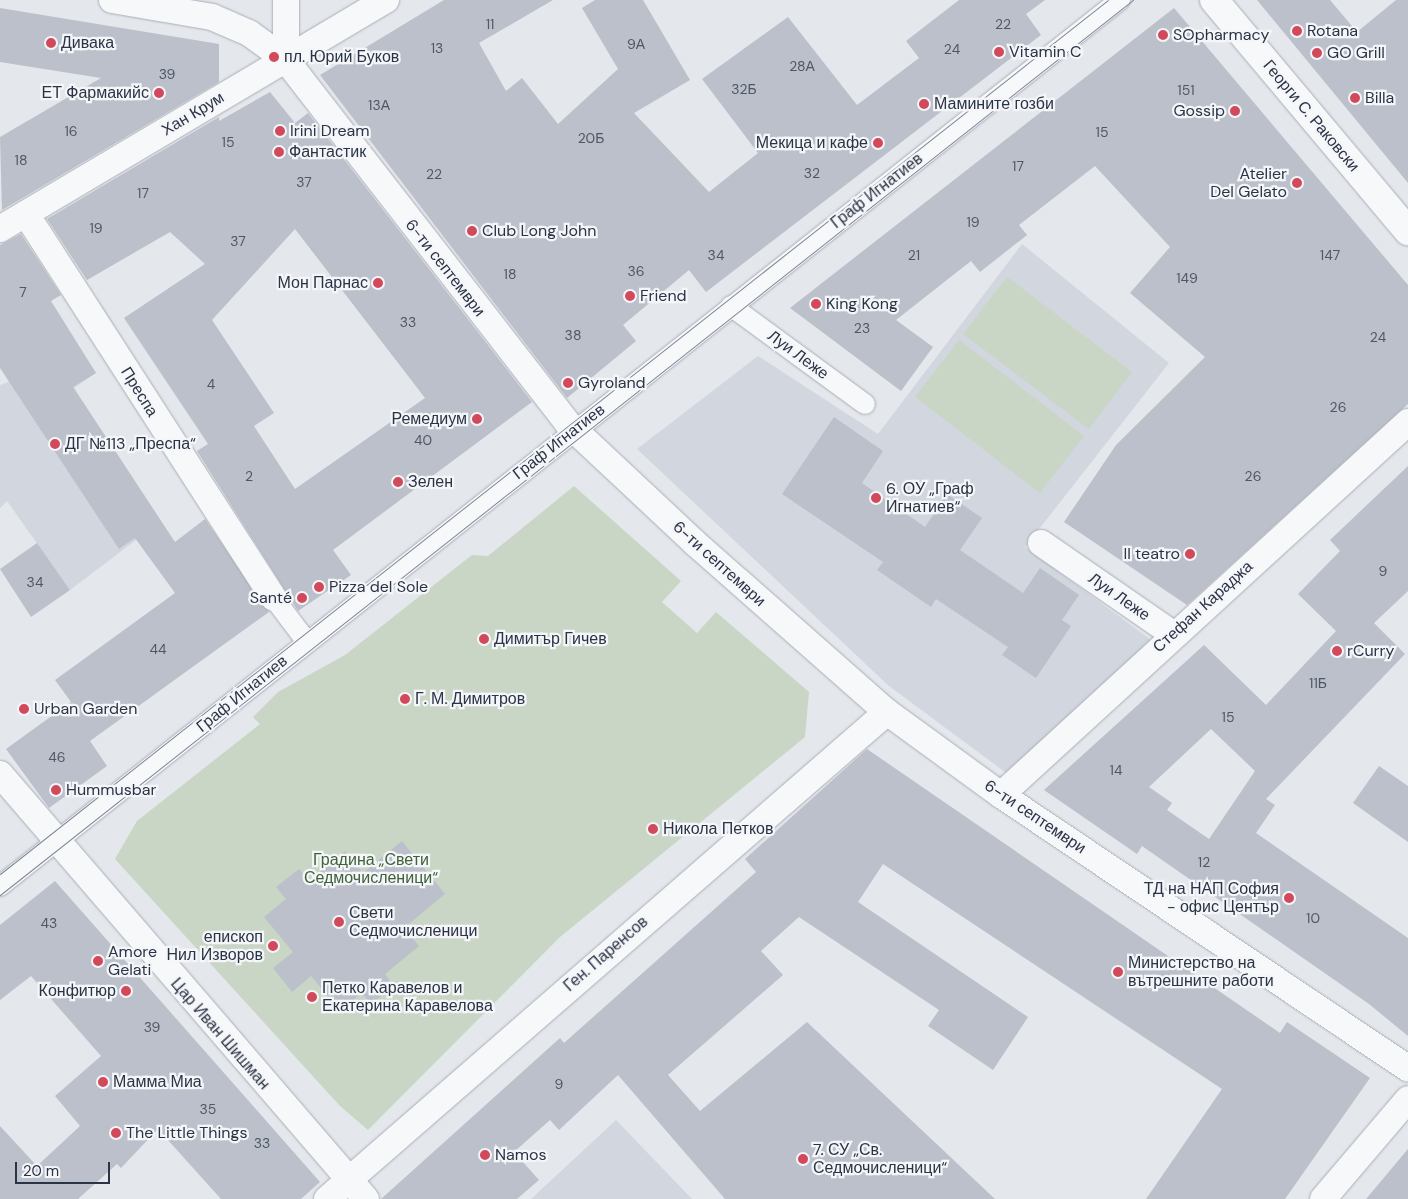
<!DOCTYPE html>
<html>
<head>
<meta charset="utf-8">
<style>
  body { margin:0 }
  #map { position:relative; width:1408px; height:1199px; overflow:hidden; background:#e4e7ec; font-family:"DM Sans",sans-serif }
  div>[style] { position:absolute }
  .built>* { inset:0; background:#d2d6de }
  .green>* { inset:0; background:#c9d6c5 }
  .building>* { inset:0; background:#bbc0ca }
  .roads { filter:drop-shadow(0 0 1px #a9aeb7) drop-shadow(0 0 1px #a9aeb7) }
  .pedestrian>* { height:20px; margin:-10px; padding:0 10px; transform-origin:10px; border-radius:10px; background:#f7f8fa }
  .minor>* { height:26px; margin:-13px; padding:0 13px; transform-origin:13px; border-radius:13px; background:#f7f8fa }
  .tertiary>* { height:28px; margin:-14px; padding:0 14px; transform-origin:14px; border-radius:14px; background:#f7f8fa }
  .tram>* { height:1px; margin:-0.5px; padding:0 0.5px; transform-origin:0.5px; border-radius:0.5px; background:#7d8696 }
  .dots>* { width:14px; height:14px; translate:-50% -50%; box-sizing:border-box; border:2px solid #f4f6f9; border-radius:50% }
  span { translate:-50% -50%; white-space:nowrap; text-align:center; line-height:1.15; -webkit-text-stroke:4.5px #f4f6f9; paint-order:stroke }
  .number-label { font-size:14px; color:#4f5766 }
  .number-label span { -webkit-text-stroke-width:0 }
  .poi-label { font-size:16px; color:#2b3445 }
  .left { translate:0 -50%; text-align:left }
  .right { translate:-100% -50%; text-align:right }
  .street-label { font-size:16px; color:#2b3445 }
  .park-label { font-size:16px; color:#3f6138 }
  .scale { position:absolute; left:15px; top:1162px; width:95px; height:22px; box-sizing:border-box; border:2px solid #2b3445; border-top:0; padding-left:6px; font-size:15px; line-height:18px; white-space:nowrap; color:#2b3445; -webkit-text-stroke:4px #f4f6f9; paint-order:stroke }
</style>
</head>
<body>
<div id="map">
  <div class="built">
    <i style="clip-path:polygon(1022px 244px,1169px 363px,1025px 547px,1151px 640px,1009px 775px,889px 686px,637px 449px,758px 356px,878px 434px)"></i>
    <i style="clip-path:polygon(84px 355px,96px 373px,74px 388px,161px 521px,70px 590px,7px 501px,0 508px,0 385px)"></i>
    <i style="clip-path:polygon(616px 1120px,692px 1199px,531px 1199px)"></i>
  </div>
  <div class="green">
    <i style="clip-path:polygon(1007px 277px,1132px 372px,1089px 429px,963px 334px)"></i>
    <i style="clip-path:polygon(959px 340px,1084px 436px,1040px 493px,915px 397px)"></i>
    <i style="clip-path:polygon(574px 486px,681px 581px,662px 602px,697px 633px,716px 612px,809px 692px,805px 737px,560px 937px,368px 1130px,340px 1106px,115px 859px,137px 821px,260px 724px,253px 717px,278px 692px,345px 655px,472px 555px,488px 556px)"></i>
  </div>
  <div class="building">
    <i style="clip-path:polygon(444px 0,553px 0,479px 43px,506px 91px,522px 78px,558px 124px,618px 69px,582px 8px,595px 0,643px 0,690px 80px,634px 113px,709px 192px,758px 153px,702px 79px,788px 17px,857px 105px,919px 58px,906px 41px,959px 0,1045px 0,1026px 14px,1041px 35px,706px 292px,689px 270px,623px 325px,636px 341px,567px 398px,320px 75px)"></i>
    <i style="clip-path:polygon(1257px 0,1330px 0,1357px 32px,1396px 0,1408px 0,1408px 183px)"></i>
    <i style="clip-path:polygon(0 8px,219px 44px,219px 82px,2px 210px,0 137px,101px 78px,0 62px)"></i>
    <i style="clip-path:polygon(1174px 8px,1408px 285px,1408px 404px,1187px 605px,1064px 522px,1116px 445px,1205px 357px,1130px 293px,1170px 247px,1095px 166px,1019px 225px,1027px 235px,980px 272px,971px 261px,896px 320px,933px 347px,901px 391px,790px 308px)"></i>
    <i style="clip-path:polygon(evenodd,270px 92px,295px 123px,308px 113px,532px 402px,333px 550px,351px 575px,298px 611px,197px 451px,208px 444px,124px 318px,205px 264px,170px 232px,87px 280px,47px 219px,219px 117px,219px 121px,270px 92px,295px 229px,425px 398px,295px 489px,254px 426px,274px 413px,212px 320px,295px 229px)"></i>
    <i style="clip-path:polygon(21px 234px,61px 295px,51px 301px,96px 373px,73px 387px,175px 542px,205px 519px,269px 612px,90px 741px,107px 766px,49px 808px,6px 749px,71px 702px,55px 680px,175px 593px,135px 538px,119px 549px,0 368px,0 245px)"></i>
    <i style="clip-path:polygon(834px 417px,883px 451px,862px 483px,925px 527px,947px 494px,982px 518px,960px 550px,1023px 593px,1040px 568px,1079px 595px,1062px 620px,1071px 626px,1036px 678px,1002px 655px,1008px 647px,936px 599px,931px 607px,877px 570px,883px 562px,782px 494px)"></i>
    <i style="clip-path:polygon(evenodd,1408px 466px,1408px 591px,1374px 623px,1405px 654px,1266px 799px,1275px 805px,1256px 833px,1408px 938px,1408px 1036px,1369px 1004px,1142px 846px,1137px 854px,1044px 790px,1204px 645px,1266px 705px,1336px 631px,1298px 594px,1340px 551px,1330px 540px,1408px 466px,1211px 729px,1255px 771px,1209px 839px,1167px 810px,1172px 803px,1149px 787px,1211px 729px)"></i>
    <i style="clip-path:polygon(37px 543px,70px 590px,31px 617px,0 569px)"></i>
    <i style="clip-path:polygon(867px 749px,1280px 1033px,1287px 1022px,1370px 1078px,1285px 1199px,1146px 1199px,1222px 1089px,883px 864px,858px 902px,1028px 1017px,993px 1070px,928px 1026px,939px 1010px,799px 917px,761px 951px,783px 975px,668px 1075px,700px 1111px,807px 1022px,995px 1199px,725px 1199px,618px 1075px,559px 1130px,550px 1120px,514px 1152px,539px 1180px,517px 1199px,381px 1199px,560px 1038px,564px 1043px,756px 872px,745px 859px)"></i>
    <i style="clip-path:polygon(1379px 766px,1408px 786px,1408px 842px,1353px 803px)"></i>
    <i style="clip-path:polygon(402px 841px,445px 894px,404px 928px,419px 946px,385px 974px,394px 986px,371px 1004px,362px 993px,340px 1011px,311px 976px,292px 992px,273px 968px,293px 952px,264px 917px,286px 899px,276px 887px,299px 869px,309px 881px,345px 851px,363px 873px)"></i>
    <i style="clip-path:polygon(55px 881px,320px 1182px,301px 1199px,221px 1199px,158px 1129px,121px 1168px,117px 1164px,78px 1199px,0 1199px,0 1126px,37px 1166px,80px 1126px,55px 1096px,101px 1056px,31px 976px,0 1000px,0 925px)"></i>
    <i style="clip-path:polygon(1408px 1149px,1408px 1199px,1366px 1199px)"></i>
  </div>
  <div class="roads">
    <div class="pedestrian">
      <i style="left:731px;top:306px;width:166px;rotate:36.2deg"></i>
      <i style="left:273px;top:597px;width:56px;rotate:52.9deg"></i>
      <i style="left:0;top:886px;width:1428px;rotate:-38.35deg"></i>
    </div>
    <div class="minor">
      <i style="left:112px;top:0;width:101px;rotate:9.6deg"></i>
      <i style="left:212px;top:17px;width:40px;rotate:23.4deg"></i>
      <i style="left:249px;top:33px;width:46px;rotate:36.1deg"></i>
      <i style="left:286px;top:60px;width:460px;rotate:52.2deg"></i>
      <i style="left:568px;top:424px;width:174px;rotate:43.1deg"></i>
      <i style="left:695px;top:543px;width:256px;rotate:41.4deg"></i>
      <i style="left:887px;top:712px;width:141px;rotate:36.1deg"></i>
      <i style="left:1001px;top:795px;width:490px;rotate:33.9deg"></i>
      <i style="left:286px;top:0;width:60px;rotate:90deg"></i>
      <i style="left:26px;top:214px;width:456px;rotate:57.2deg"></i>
      <i style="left:0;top:229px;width:449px;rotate:-30.7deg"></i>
      <i style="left:1041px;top:543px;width:160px;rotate:34.6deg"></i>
      <i style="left:0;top:774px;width:561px;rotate:49.27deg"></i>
      <i style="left:1001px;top:795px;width:552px;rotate:-42.5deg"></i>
      <i style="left:327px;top:1199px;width:742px;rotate:-41.01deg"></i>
      <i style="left:1323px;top:1199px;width:131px;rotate:-49.6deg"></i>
    </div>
    <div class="tertiary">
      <i style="left:1214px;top:0;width:302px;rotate:50deg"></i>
    </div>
  </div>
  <div class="tram">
    <i style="left:0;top:874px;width:1411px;rotate:-38.27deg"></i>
    <i style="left:0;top:895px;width:1444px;rotate:-38.31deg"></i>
  </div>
  <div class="dots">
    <i style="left:1297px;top:31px;background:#d1495b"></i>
    <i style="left:1163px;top:35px;background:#d1495b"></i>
    <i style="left:51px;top:43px;background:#d1495b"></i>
    <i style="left:999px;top:52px;background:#d1495b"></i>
    <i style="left:1317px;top:53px;background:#d1495b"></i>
    <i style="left:274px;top:57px;background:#d1495b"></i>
    <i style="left:159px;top:93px;background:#d1495b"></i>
    <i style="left:1355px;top:98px;background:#d1495b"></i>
    <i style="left:924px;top:104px;background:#d1495b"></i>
    <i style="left:1235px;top:111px;background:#d1495b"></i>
    <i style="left:280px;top:131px;background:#d1495b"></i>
    <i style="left:878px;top:143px;background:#d1495b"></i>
    <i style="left:279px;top:152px;background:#d1495b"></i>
    <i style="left:1297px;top:183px;background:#d1495b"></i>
    <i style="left:472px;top:231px;background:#d1495b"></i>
    <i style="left:378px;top:283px;background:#d1495b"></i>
    <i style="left:630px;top:296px;background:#d1495b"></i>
    <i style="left:816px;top:304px;background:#d1495b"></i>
    <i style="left:568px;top:383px;background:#d1495b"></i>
    <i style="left:477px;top:419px;background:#d1495b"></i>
    <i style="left:55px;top:444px;background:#d1495b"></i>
    <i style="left:398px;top:482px;background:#d1495b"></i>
    <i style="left:876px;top:498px;background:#d1495b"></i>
    <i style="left:1190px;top:554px;background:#d1495b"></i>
    <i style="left:319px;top:587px;background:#d1495b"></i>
    <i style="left:302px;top:598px;background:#d1495b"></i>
    <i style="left:484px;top:639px;background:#d1495b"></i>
    <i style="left:1337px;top:651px;background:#d1495b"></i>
    <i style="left:405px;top:699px;background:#d1495b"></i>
    <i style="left:24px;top:709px;background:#d1495b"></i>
    <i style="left:56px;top:790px;background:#d1495b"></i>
    <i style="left:653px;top:829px;background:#d1495b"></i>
    <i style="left:1289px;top:898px;background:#d1495b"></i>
    <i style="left:339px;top:922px;background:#d1495b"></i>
    <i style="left:273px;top:946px;background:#d1495b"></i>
    <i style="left:98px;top:961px;background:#d1495b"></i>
    <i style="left:1118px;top:972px;background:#d1495b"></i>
    <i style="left:126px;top:991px;background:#d1495b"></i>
    <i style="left:312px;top:997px;background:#d1495b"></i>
    <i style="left:103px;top:1082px;background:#d1495b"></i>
    <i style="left:116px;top:1133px;background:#d1495b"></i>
    <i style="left:485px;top:1155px;background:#d1495b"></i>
    <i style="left:803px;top:1159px;background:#d1495b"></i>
  </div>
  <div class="number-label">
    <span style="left:490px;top:24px">11</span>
    <span style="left:1003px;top:24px">22</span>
    <span style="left:636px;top:44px">9А</span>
    <span style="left:437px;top:48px">13</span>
    <span style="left:952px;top:49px">24</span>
    <span style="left:802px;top:66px">28А</span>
    <span style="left:167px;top:74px">39</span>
    <span style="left:744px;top:89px">32Б</span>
    <span style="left:1186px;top:90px">151</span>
    <span style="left:379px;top:105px">13А</span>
    <span style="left:71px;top:131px">16</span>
    <span style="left:1102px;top:132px">15</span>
    <span style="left:591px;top:138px">20Б</span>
    <span style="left:228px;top:142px">15</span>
    <span style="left:21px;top:160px">18</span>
    <span style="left:1018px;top:166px">17</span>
    <span style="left:812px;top:173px">32</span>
    <span style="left:434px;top:174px">22</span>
    <span style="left:304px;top:182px">37</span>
    <span style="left:143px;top:193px">17</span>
    <span style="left:973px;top:222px">19</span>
    <span style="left:96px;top:228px">19</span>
    <span style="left:238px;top:241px">37</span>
    <span style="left:716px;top:255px">34</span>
    <span style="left:914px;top:255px">21</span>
    <span style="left:1330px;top:255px">147</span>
    <span style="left:636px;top:271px">36</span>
    <span style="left:510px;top:274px">18</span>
    <span style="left:1187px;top:278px">149</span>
    <span style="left:23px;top:292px">7</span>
    <span style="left:408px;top:322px">33</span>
    <span style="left:862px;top:328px">23</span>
    <span style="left:573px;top:335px">38</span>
    <span style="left:1378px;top:337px">24</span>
    <span style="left:211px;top:384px">4</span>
    <span style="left:1338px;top:407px">26</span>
    <span style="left:423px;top:440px">40</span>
    <span style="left:249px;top:476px">2</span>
    <span style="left:1253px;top:476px">26</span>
    <span style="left:1383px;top:571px">9</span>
    <span style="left:35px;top:582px">34</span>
    <span style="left:158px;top:649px">44</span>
    <span style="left:1318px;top:683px">11Б</span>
    <span style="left:1228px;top:717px">15</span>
    <span style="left:57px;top:757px">46</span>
    <span style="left:1116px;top:770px">14</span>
    <span style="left:1204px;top:862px">12</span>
    <span style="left:1313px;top:918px">10</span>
    <span style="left:49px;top:923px">43</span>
    <span style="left:152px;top:1027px">39</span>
    <span style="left:559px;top:1084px">9</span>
    <span style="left:208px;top:1109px">35</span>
    <span style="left:262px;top:1143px">33</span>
  </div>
  <div class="poi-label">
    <span class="left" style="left:1307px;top:31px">Rotana</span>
    <span class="left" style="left:1173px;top:35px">SOpharmacy</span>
    <span class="left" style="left:61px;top:43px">Дивака</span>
    <span class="left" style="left:1009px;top:52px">Vitamin C</span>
    <span class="left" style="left:1327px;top:53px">GO Grill</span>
    <span class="left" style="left:284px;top:57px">пл. Юрий Буков</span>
    <span class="right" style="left:149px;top:93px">ЕТ Фармакийс</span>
    <span class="left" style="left:1365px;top:98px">Billa</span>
    <span class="left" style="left:934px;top:104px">Мамините гозби</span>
    <span class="right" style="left:1225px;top:111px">Gossip</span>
    <span class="left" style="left:290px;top:131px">Irini Dream</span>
    <span class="right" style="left:868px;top:143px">Мекица и кафе</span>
    <span class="left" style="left:289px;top:152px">Фантастик</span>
    <span class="right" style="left:1287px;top:183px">Atelier<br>Del Gelato</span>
    <span class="left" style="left:482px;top:231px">Club Long John</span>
    <span class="right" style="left:368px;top:283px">Мон Парнас</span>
    <span class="left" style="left:640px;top:296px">Friend</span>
    <span class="left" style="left:826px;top:304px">King Kong</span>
    <span class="left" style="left:578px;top:383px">Gyroland</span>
    <span class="right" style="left:467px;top:419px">Ремедиум</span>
    <span class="left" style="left:65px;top:444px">ДГ №113 „Преспа“</span>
    <span class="left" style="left:408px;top:482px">Зелен</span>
    <span class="left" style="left:886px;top:498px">6. ОУ „Граф<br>Игнатиев“</span>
    <span class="right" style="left:1180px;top:554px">Il teatro</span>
    <span class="left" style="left:329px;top:587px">Pizza del Sole</span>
    <span class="right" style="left:292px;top:598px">Santé</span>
    <span class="left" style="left:494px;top:639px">Димитър Гичев</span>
    <span class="left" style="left:1347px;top:651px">rCurry</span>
    <span class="left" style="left:415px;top:699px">Г. М. Димитров</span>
    <span class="left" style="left:34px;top:709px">Urban Garden</span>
    <span class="left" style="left:66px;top:790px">Hummusbar</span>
    <span class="left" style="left:663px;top:829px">Никола Петков</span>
    <span class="right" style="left:1279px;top:898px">ТД на НАП София<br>- офис Център</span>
    <span class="left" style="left:349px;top:922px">Свети<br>Седмочисленици</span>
    <span class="right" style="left:263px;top:946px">епископ<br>Нил Изворов</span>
    <span class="left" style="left:108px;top:961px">Amore<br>Gelati</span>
    <span class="left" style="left:1128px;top:972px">Министерство на<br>вътрешните работи</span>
    <span class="left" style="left:322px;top:997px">Петко Каравелов и<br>Екатерина Каравелова</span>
    <span class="right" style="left:116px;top:991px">Конфитюр</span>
    <span class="left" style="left:113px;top:1082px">Мамма Миа</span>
    <span class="left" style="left:126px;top:1133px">The Little Things</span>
    <span class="left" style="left:813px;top:1159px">7. СУ „Св.<br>Седмочисленици“</span>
    <span class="left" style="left:495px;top:1155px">Namos</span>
  </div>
  <div class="street-label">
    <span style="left:193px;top:114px;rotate:-31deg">Хан Крум</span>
    <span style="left:1311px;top:116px;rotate:50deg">Георги С. Раковски</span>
    <span style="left:877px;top:191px;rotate:-38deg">Граф Игнатиев</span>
    <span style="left:445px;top:268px;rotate:52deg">6-ти септември</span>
    <span style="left:798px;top:355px;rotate:36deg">Луи Леже</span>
    <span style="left:139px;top:392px;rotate:58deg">Преспа</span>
    <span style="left:559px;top:442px;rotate:-38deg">Граф Игнатиев</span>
    <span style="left:719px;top:564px;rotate:42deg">6-ти септември</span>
    <span style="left:1119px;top:597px;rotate:35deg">Луи Леже</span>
    <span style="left:1203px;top:607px;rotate:-42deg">Стефан Караджа</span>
    <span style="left:242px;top:694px;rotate:-39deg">Граф Игнатиев</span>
    <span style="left:1035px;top:817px;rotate:34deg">6-ти септември</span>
    <span style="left:606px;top:954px;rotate:-41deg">Ген. Паренсов</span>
    <span style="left:220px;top:1034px;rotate:49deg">Цар Иван Шишман</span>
  </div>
  <div class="park-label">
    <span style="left:371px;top:869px">Градина „Свети<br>Седмочисленици“</span>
  </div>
  <div class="scale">20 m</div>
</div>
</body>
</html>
